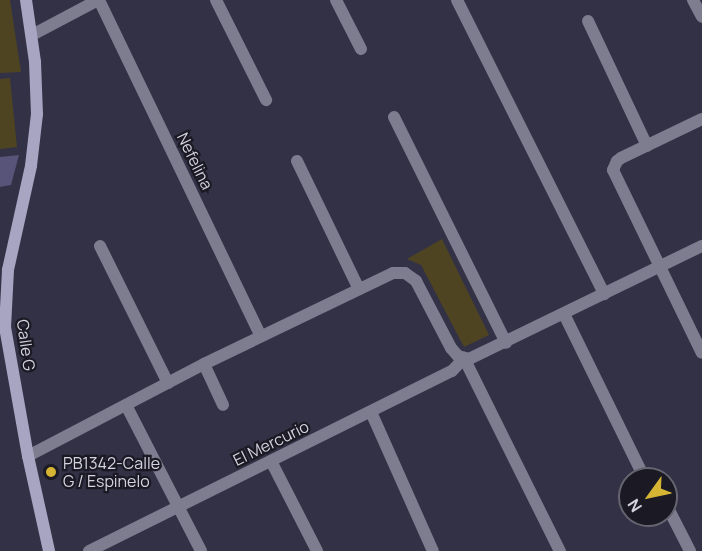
<!DOCTYPE html>
<html>
<head>
<meta charset="utf-8">
<style>
  body { margin:0 }
  #map { position:relative; width:702px; height:551px; overflow:hidden; background:#333146; font-family:Manrope,sans-serif }
  div>[style] { position:absolute }
  .green>* { inset:0; background:#4e4422 }
  .building>* { inset:0; background:#575379 }
  .street>* { height:12px; margin:-6px; padding:0 6px; transform-origin:6px; border-radius:6px; background:#7e7c8f }
  .secondary>* { height:12px; margin:-6px; padding:0 6px; transform-origin:6px; border-radius:6px; background:#a7a5c2 }
  .dots>* { width:16px; height:16px; translate:-50% -50%; box-sizing:border-box; border:3px solid #1b1a24; border-radius:50% }
  span { translate:-50% -50%; white-space:nowrap; text-align:center; line-height:1.15; -webkit-text-stroke:4.5px #1b1a24; paint-order:stroke }
  .street-label { font-size:16px; color:#d4d3e0 }
  .poi-label { font-size:16px; color:#d4d3e0 }
  .left { translate:0 -50%; text-align:left }
  .north { position:absolute; left:618px; top:467px; width:60px; height:60px; box-sizing:border-box; background:#1b1a24; border:2px solid #65646f; border-radius:50%; rotate:237deg; font-size:16px; font-weight:700; line-height:24px; text-align:center; color:#d4d3e0 }
  .north::after { content:''; display:block; margin:auto; width:21px; height:27px; background:#d6b534; clip-path:polygon(50% 0,100% 100%,50% 72%,0 100%) }
</style>
</head>
<body>
<div id="map">
  <div class="green">
    <i style="clip-path:polygon(0 0,10px 0,21px 72px,0 73px)"></i>
    <i style="clip-path:polygon(10px 78px,17px 147px,0 149px,0 79px)"></i>
    <i style="clip-path:polygon(442px 239px,489px 335px,464px 347px,421px 265px,407px 259px)"></i>
  </div>
  <div class="building">
    <i style="clip-path:polygon(19px 155px,11px 185px,0 187px,0 157px)"></i>
  </div>
  <div class="street">
    <i style="left:99px;top:0;width:373px;rotate:64.3deg"></i>
    <i style="left:216px;top:0;width:112px;rotate:63.4deg"></i>
    <i style="left:336px;top:0;width:55px;rotate:63deg"></i>
    <i style="left:457px;top:0;width:329px;rotate:63.4deg"></i>
    <i style="left:693px;top:0;width:19px;rotate:62deg"></i>
    <i style="left:588px;top:21px;width:138px;rotate:64.7deg"></i>
    <i style="left:32px;top:35px;width:75px;rotate:-27.9deg"></i>
    <i style="left:394px;top:117px;width:252px;rotate:63.6deg"></i>
    <i style="left:702px;top:119px;width:90px;rotate:154.3deg"></i>
    <i style="left:621px;top:158px;width:5px;rotate:143deg"></i>
    <i style="left:617px;top:161px;width:10px;rotate:114deg"></i>
    <i style="left:613px;top:170px;width:203px;rotate:64.1deg"></i>
    <i style="left:297px;top:161px;width:142px;rotate:64.2deg"></i>
    <i style="left:100px;top:246px;width:153px;rotate:63.6deg"></i>
    <i style="left:564px;top:314px;width:182px;rotate:63.9deg"></i>
    <i style="left:464px;top:358px;width:216px;rotate:63.6deg"></i>
    <i style="left:204px;top:364px;width:45px;rotate:65.1deg"></i>
    <i style="left:126px;top:405px;width:164px;rotate:62.8deg"></i>
    <i style="left:371px;top:412px;width:152px;rotate:66deg"></i>
    <i style="left:28px;top:456px;width:199px;rotate:-27.6deg"></i>
    <i style="left:204px;top:364px;width:210px;rotate:-25.7deg"></i>
    <i style="left:393px;top:273px;width:12px"></i>
    <i style="left:405px;top:273px;width:14px;rotate:36deg"></i>
    <i style="left:416px;top:281px;width:76px;rotate:62.4deg"></i>
    <i style="left:451px;top:348px;width:11px;rotate:49deg"></i>
    <i style="left:458px;top:356px;width:11px;rotate:15deg"></i>
    <i style="left:469px;top:359px;width:259px;rotate:-25.9deg"></i>
    <i style="left:271px;top:461px;width:101px;rotate:62.9deg"></i>
    <i style="left:666px;top:504px;width:53px;rotate:62.9deg"></i>
    <i style="left:89px;top:551px;width:405px;rotate:-26.4deg"></i>
    <i style="left:452px;top:371px;width:18px;rotate:-47deg"></i>
  </div>
  <div class="secondary">
    <i style="left:26px;top:0;width:63px;rotate:81.7deg"></i>
    <i style="left:35px;top:62px;width:52px;rotate:87.8deg"></i>
    <i style="left:37px;top:114px;width:52px;rotate:96.6deg"></i>
    <i style="left:31px;top:166px;width:107px;rotate:102.5deg"></i>
    <i style="left:8px;top:270px;width:57px;rotate:93deg"></i>
    <i style="left:5px;top:327px;width:131px;rotate:79.9deg"></i>
    <i style="left:28px;top:456px;width:97px;rotate:77.5deg"></i>
  </div>
  <div class="dots">
    <i style="left:51px;top:472px;background:#d6b534"></i>
  </div>
  <div class="street-label">
    <span style="left:195px;top:161px;rotate:64deg">Nefelina</span>
    <span style="left:26px;top:345px;rotate:82deg">Calle G</span>
    <span style="left:271px;top:443px;rotate:-26deg">El Mercurio</span>
  </div>
  <div class="poi-label">
    <span class="left" style="left:63px;top:472px">PB1342-Calle<br>G / Espinelo</span>
  </div>
  <div class="north">N</div>
</div>
</body>
</html>
